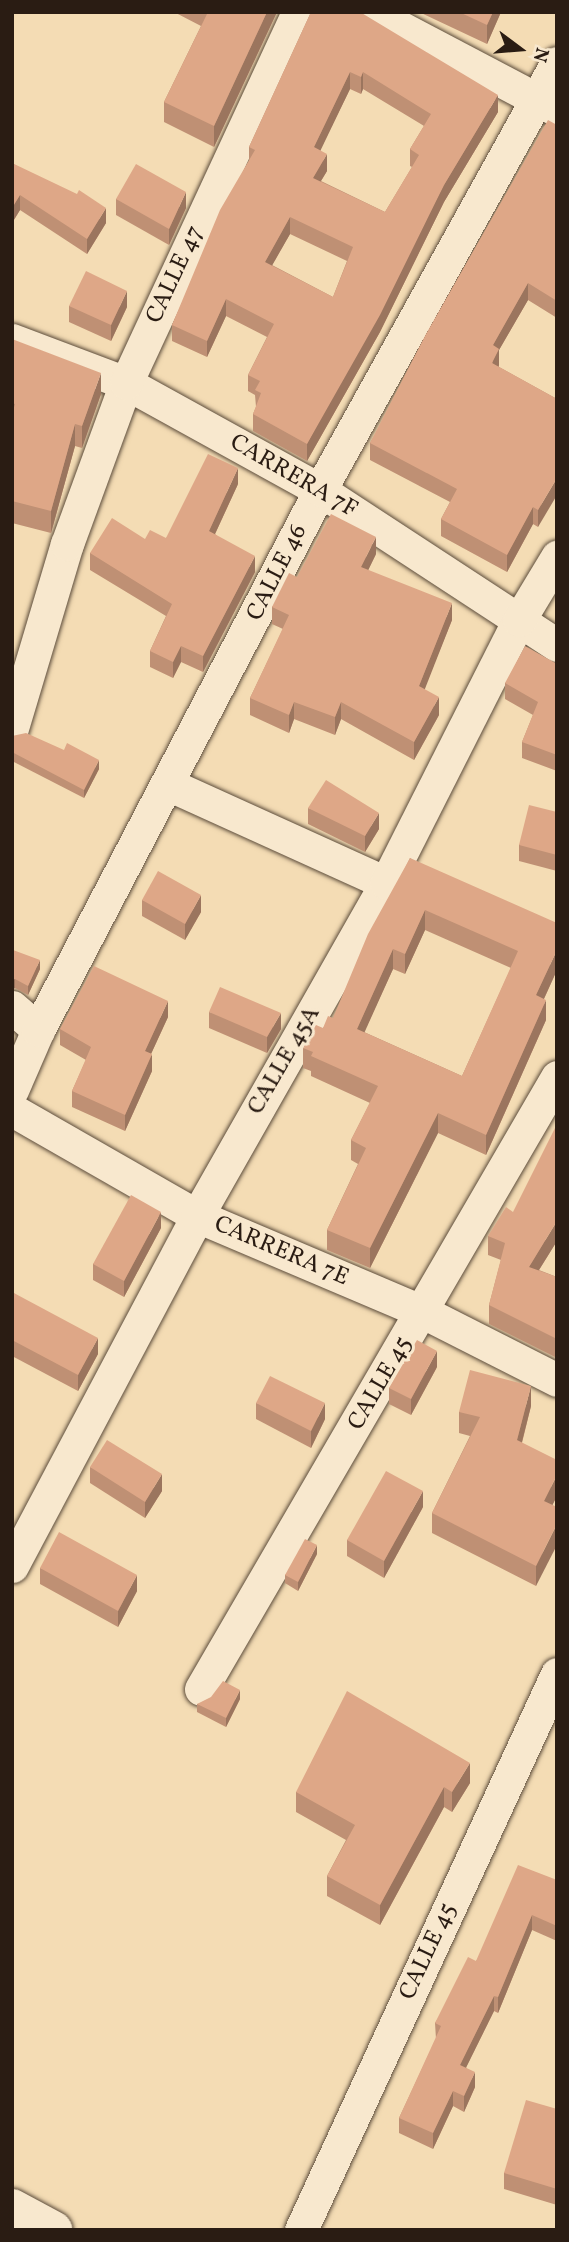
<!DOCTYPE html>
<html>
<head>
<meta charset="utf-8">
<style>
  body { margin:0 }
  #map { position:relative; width:569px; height:2242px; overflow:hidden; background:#f4dcb4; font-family:Vollkorn,serif }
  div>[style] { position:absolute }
  .roads { filter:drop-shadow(0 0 2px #5c4c3b) drop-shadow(0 0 2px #5c4c3b) }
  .minor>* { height:33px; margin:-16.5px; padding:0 16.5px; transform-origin:16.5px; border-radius:16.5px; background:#f8e8ce }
  .secondary>* { height:38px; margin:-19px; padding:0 19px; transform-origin:19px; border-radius:19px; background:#f8e8ce }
  .wall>* { inset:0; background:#bf9074 }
  .shaded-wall>* { inset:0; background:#9b755e }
  .building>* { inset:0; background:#dea787 }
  span { translate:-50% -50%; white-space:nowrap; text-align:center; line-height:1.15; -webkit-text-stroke:6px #f8e8ce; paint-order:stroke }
  .street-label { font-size:24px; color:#2a1c13 }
  .frame { position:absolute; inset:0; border:14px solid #2a1c13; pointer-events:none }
  .north { position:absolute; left:485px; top:14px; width:70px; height:70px; -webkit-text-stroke:5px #f8e8ce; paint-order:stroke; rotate:106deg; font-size:19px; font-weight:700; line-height:28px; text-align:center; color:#2a1c13 }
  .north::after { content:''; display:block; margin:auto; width:24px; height:32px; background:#2a1c13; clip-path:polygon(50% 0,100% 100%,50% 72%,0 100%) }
</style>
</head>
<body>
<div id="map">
  <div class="roads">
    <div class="minor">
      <i style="left:371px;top:12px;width:208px;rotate:27.8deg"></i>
      <i style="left:12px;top:340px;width:122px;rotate:20.7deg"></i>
      <i style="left:126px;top:383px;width:222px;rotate:28.9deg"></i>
      <i style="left:320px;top:490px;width:283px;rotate:33.2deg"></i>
      <i style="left:12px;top:728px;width:192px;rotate:-73.4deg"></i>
      <i style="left:67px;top:544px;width:171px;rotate:-69.9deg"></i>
      <i style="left:126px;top:383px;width:409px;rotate:-65.1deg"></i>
      <i style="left:170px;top:785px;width:237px;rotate:24.4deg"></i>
      <i style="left:12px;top:1007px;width:35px;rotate:41deg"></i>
      <i style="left:12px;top:1090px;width:65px;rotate:-66.6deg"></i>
      <i style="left:38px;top:1030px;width:609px;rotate:-62.43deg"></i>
      <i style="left:320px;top:490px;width:488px;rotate:-61deg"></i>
      <i style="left:12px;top:1110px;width:213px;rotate:29.8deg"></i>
      <i style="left:197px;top:1216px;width:246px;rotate:23deg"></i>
      <i style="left:423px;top:1312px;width:150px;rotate:26.9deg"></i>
      <i style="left:12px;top:1566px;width:396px;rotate:-62.1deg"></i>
      <i style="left:197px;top:1216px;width:383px;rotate:-60.4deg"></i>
      <i style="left:386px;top:883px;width:295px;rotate:-63.2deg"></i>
      <i style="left:519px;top:620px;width:74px;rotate:-58.9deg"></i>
      <i style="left:201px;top:1689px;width:708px;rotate:-59.81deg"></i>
      <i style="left:301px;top:2230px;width:612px;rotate:-65.28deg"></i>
    </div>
    <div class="secondary">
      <i style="left:12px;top:2208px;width:47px;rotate:28.2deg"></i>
    </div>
  </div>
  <div class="wall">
    <i style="clip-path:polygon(174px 12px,277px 12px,214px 147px,164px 122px,164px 102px,201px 26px)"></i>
    <i style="clip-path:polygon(evenodd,311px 12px,498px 112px,444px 202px,380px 332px,307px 461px,253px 431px,253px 414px,256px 407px,255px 395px,248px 391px,248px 375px,267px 337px,226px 316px,207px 357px,172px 341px,172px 325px,249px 161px,249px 147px,311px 12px,350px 89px,361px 94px,363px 89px,424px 126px,410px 149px,410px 166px,412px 167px,385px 212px,321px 181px,327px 171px,320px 150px,350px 89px,311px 12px,290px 234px,347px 261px,333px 297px,272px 265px,290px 234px)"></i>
    <i style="clip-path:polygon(419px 12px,501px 12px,487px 44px)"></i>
    <i style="clip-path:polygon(557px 125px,557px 318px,528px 300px,499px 350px,499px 367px,557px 399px,538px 527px,533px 524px,507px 572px,441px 536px,441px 519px,450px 502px,370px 460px,370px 443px)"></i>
    <i style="clip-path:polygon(12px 163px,106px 223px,87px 254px,20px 210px,12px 223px)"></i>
    <i style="clip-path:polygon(116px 199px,186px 208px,169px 245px,116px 215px)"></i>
    <i style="clip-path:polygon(69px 306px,127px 307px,111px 341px,69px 322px)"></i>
    <i style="clip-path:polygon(12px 339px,101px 394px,82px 448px,75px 446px,51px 533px,12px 523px)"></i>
    <i style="clip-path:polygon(238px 484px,215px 534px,255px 572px,203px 672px,181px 662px,173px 678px,150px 667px,150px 651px,166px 616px,90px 570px,90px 553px,145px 539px,166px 538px)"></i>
    <i style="clip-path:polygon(376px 554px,368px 570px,452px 620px,424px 689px,439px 715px,414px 760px,341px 719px,335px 735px,294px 719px,289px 733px,250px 715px,250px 698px,283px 629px,272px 624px,272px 607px,297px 577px)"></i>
    <i style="clip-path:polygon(557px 664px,557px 771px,522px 758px,522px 742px,533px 715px,505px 699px,505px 683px)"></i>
    <i style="clip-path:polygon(12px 736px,99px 769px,84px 798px,12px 761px)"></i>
    <i style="clip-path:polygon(308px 808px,379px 829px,365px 852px,308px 824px)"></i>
    <i style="clip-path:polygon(557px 812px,557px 871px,519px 861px,519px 845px)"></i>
    <i style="clip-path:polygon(evenodd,410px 858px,557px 970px,544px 999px,546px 1020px,486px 1155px,438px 1133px,370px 1268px,327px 1250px,327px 1230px,358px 1164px,351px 1160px,351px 1140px,370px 1103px,311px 1076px,311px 1071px,303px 1068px,303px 1048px,333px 1018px,410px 858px,425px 930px,511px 968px,462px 1076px,364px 1032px,393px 969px,405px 974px,425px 930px)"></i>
    <i style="clip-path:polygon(142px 900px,201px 912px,185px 940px,142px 916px)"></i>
    <i style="clip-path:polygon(13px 950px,40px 969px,28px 995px,15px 988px,12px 989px)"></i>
    <i style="clip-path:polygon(209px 1012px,281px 1029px,267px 1053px,209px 1028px)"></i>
    <i style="clip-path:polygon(168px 1017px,151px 1054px,152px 1071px,125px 1131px,72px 1107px,72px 1091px,86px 1060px,60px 1045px,60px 1029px)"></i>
    <i style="clip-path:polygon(161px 1228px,124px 1297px,93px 1280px,93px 1264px)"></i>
    <i style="clip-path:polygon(488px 1236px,557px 1241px,539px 1270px,557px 1277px,557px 1358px,489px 1324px,489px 1305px,501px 1260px,488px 1255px)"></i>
    <i style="clip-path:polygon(12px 1292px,98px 1354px,78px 1391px,12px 1356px)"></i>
    <i style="clip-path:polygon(437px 1367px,411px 1415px,389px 1404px,389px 1388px)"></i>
    <i style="clip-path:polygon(256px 1403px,325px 1419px,311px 1448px,256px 1419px)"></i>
    <i style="clip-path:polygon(531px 1406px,522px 1443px,557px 1496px,552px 1505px,536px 1586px,432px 1533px,432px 1513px,470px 1436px,459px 1433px,459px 1412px)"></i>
    <i style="clip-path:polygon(90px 1467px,162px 1491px,145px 1518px,90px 1483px)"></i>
    <i style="clip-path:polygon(423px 1507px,384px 1578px,347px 1556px,347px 1540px)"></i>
    <i style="clip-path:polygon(317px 1554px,298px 1591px,285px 1583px,285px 1575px)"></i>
    <i style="clip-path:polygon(40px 1568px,137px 1591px,118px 1627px,40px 1584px)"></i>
    <i style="clip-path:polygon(240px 1699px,226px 1727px,197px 1712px,197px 1704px)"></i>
    <i style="clip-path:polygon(470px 1783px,452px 1812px,444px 1807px,380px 1925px,327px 1896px,327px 1876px,346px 1840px,296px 1812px,296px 1792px)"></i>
    <i style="clip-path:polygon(557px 1880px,557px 1941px,532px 1930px,498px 2013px,494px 2011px,466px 2067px,475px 2087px,464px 2112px,453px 2106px,433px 2149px,399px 2133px,399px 2118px,436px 2039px,435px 2023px,476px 1961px)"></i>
    <i style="clip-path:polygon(557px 2109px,557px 2205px,504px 2189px,504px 2173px)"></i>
  </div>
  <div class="shaded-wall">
    <i style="clip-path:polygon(267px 12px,277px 12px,214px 147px,214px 126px)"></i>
    <i style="clip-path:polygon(493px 12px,501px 12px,487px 44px,487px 25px)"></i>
    <i style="clip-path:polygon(350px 72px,350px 89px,314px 164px,314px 147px)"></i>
    <i style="clip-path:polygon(363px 72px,363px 89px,361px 94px,361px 77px)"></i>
    <i style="clip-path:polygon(498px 95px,498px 112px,444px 202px,380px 332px,307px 461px,307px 444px,444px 185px)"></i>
    <i style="clip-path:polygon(327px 154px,327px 171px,313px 194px,313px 178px)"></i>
    <i style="clip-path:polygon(186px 192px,186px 208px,169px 245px,169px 229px)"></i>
    <i style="clip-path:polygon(20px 195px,20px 210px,12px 223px,12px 208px)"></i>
    <i style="clip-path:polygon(106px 208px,106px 223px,87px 254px,87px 239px)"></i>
    <i style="clip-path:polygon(290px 217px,290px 234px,265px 278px,265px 262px)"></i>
    <i style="clip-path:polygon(528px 283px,528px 300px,499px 350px,499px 365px,492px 380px,493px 345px)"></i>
    <i style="clip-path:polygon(127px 291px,127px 307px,111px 341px,111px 325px)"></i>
    <i style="clip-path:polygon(226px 299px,226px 316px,207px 357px,207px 341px)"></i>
    <i style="clip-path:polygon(101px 373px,101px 394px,82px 448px,82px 426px)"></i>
    <i style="clip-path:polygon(75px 424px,75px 446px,51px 533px,51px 511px)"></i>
    <i style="clip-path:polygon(238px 468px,238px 484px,209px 547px,209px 531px)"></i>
    <i style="clip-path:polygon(557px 478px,557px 495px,538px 527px,538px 510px)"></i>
    <i style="clip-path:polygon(533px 507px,533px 524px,507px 572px,507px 555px)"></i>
    <i style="clip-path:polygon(376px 537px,376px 554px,361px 585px,361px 567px)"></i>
    <i style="clip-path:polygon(255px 556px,255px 572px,203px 672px,203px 656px)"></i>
    <i style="clip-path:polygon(452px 603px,452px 620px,419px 704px,419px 686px)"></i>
    <i style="clip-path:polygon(181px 646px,181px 662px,173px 678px,173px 662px)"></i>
    <i style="clip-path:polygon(439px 697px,439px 715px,414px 760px,414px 742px)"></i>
    <i style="clip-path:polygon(294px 702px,294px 719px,289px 733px,289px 715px)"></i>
    <i style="clip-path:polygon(341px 702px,341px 719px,335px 735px,335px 717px)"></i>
    <i style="clip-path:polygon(99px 760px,99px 769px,84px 798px,84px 790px)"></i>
    <i style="clip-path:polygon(379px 813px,379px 829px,365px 852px,365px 836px)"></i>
    <i style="clip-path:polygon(201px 895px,201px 912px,185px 940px,185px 924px)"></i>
    <i style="clip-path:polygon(425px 910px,425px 930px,405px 974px,405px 954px)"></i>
    <i style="clip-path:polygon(393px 949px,393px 969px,357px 1049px,357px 1029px)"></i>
    <i style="clip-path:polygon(557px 950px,557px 970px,536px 1016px,536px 995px)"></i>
    <i style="clip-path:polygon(40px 960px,40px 969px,28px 995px,28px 986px)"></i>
    <i style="clip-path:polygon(15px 979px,15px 988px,12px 989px,12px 980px)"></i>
    <i style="clip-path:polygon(546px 1000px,546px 1020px,486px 1155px,486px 1135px)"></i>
    <i style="clip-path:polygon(168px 1001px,168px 1017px,145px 1067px,145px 1051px)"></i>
    <i style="clip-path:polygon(281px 1013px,281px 1029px,267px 1053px,267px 1037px)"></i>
    <i style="clip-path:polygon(152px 1054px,152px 1071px,125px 1131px,125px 1115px)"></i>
    <i style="clip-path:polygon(438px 1113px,438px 1133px,370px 1268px,370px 1248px)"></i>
    <i style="clip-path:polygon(161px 1212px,161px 1228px,124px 1297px,124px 1281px)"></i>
    <i style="clip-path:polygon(557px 1221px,557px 1241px,529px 1286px,529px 1267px)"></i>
    <i style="clip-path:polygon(98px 1338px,98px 1354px,78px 1391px,78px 1375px)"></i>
    <i style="clip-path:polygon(437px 1351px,437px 1367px,411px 1415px,411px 1399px)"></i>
    <i style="clip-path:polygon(531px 1386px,531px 1406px,517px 1461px,517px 1440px)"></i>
    <i style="clip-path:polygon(325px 1403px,325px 1419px,311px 1448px,311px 1431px)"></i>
    <i style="clip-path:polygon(162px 1474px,162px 1491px,145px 1518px,145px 1502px)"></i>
    <i style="clip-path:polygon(557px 1475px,557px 1496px,544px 1522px,544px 1501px)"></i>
    <i style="clip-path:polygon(423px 1491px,423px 1507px,384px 1578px,384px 1561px)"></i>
    <i style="clip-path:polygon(557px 1524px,557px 1545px,536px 1586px,536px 1566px)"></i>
    <i style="clip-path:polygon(317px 1545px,317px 1554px,298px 1591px,298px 1582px)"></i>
    <i style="clip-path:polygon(137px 1575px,137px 1591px,118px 1627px,118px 1611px)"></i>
    <i style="clip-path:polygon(240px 1690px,240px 1699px,226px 1727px,226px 1718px)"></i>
    <i style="clip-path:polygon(470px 1763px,470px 1783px,452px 1812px,452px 1792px)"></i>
    <i style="clip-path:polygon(444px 1787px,444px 1807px,380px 1925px,380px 1905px)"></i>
    <i style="clip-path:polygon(532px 1915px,532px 1930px,498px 2013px,498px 1997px)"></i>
    <i style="clip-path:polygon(494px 1996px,494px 2011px,460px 2080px,460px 2065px)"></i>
    <i style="clip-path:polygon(475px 2072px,475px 2087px,464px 2112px,464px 2096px)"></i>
    <i style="clip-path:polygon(453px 2091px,453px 2106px,433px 2149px,433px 2133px)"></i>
  </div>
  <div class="building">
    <i style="clip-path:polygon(208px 12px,267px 12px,214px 126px,164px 102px)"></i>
    <i style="clip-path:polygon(evenodd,311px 12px,360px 12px,498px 95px,444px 185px,380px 315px,307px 444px,253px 414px,261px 393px,255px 390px,260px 381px,248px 375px,274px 324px,226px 299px,207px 341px,172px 325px,220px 210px,255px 150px,249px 147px,311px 12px,350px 72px,361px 77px,363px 72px,431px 114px,410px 149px,419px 155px,385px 212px,313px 178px,327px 154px,314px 147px,350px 72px,311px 12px,290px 217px,353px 247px,333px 297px,265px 262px,290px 217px)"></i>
    <i style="clip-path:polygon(459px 12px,493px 12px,487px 25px)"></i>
    <i style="clip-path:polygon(548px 120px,557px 125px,557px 301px,528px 283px,493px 345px,499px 349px,492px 363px,557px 399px,557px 478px,538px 510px,533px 507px,507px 555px,441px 519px,457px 489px,370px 443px,426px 334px)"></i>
    <i style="clip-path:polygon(12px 163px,77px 194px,79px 190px,106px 208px,87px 239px,20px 195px,12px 208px)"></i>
    <i style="clip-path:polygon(136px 164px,186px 192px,169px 229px,116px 199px)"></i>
    <i style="clip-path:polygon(86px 271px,127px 291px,111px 325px,69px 306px)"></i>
    <i style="clip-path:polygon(12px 339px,101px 373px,82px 426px,75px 424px,51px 511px,12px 501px,12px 414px,15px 404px,12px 403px)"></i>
    <i style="clip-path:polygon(208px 454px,238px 468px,209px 531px,255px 556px,203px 656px,181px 646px,173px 662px,150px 651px,172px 604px,90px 553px,112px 518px,145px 539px,150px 530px,166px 538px)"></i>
    <i style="clip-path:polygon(331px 514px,376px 537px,361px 567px,452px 603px,419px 686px,439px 697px,414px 742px,341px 702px,335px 717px,294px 702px,289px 715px,250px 698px,289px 615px,272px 607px,289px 573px,297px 577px)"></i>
    <i style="clip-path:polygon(525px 646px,557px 664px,557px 755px,522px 742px,538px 702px,505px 683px)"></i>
    <i style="clip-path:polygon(26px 733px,64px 750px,67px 743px,99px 760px,84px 790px,12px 752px,12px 736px)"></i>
    <i style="clip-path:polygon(326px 780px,379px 813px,365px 836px,308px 808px)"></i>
    <i style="clip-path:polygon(529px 805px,557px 812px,557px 855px,519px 845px)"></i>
    <i style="clip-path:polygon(evenodd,410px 858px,557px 923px,557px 950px,536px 995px,546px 1000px,486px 1135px,438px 1113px,370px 1248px,327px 1230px,366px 1148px,351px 1140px,378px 1086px,311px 1056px,313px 1052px,303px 1048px,316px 1025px,323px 1028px,328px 1016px,333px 1018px,368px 934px,410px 858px,425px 910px,518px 951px,462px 1076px,357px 1029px,393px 949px,405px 954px,425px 910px)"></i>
    <i style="clip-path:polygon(158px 871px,201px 895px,185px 924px,142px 900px)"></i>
    <i style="clip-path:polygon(13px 950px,40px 960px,28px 986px,15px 979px,12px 980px)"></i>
    <i style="clip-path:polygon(94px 966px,168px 1001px,145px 1051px,152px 1054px,125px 1115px,72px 1091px,91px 1047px,60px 1029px)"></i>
    <i style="clip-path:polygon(220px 987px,281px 1013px,267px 1037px,209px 1012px)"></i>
    <i style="clip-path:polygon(557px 1124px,557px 1221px,529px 1267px,557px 1277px,557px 1339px,489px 1305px,505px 1243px,488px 1236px,506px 1207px,513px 1212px)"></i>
    <i style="clip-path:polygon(131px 1195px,161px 1212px,124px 1281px,93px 1264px)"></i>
    <i style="clip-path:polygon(12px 1292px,98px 1338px,78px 1375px,12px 1340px)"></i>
    <i style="clip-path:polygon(417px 1340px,437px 1351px,411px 1399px,389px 1388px)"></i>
    <i style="clip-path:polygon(470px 1370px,531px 1386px,517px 1440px,557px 1460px,557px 1475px,544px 1501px,557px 1507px,557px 1524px,536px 1566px,432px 1513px,480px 1417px,459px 1412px)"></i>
    <i style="clip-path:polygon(270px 1376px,325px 1403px,311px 1431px,256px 1403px)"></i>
    <i style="clip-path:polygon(107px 1440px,162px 1474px,145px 1502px,90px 1467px)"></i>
    <i style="clip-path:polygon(386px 1471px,423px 1491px,384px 1561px,347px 1540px)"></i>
    <i style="clip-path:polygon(59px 1532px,137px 1575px,118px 1611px,40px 1568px)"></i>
    <i style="clip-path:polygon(305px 1539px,317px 1545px,298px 1582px,285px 1575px)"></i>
    <i style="clip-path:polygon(223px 1681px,240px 1690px,226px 1718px,197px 1704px,211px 1697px)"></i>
    <i style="clip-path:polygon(347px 1691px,470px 1763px,452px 1792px,444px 1787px,380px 1905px,327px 1876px,355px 1825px,296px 1792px)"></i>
    <i style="clip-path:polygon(518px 1865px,557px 1880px,557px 1926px,532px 1915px,498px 1997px,494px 1996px,460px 2065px,475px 2072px,464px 2096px,453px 2091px,433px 2133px,399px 2118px,441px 2026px,435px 2023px,468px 1957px,476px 1961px)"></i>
    <i style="clip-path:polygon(526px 2100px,557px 2109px,557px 2189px,504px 2173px)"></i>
  </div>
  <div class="street-label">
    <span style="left:176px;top:275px;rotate:-65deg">CALLE 47</span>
    <span style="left:293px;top:477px;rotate:30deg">CARRERA 7F</span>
    <span style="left:278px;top:573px;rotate:-63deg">CALLE 46</span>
    <span style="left:285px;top:1061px;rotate:-60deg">CALLE 45A</span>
    <span style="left:281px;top:1252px;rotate:23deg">CARRERA 7E</span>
    <span style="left:381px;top:1384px;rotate:-60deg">CALLE 45</span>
    <span style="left:429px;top:1952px;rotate:-65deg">CALLE 45</span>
  </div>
  <div class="frame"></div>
  <div class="north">N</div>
</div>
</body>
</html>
